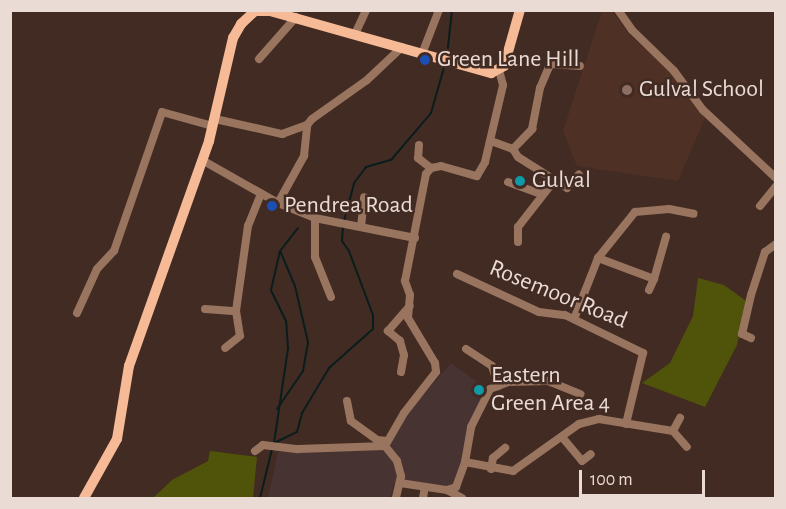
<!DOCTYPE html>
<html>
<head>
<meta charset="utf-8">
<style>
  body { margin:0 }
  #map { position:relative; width:786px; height:509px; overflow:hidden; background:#422b23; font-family:"Alegreya Sans",sans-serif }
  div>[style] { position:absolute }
  .commercial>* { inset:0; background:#483333 }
  .built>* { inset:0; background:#4e3025 }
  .green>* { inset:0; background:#50530a }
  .stream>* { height:2px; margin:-1px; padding:0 1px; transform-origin:1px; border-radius:1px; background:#0a1d1d }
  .minor>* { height:8px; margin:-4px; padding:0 4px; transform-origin:4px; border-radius:4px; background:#99745e }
  .major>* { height:10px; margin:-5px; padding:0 5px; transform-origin:5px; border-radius:5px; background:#f7ba96 }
  .dots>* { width:16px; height:16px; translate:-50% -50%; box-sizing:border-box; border:3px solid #422b23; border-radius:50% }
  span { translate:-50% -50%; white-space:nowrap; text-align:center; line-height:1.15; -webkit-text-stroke:5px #422b23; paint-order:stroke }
  .poi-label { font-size:24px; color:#ebdbd5 }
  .left { translate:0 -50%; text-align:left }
  .street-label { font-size:24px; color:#ebdbd5 }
  .frame { position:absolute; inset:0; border:12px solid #ebdbd5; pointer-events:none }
  .scale { position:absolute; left:579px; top:470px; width:126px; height:27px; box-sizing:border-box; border:3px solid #ebdbd5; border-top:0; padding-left:8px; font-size:18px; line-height:21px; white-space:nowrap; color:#ebdbd5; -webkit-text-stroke:4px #422b23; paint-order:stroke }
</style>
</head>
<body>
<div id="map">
  <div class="commercial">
    <i style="clip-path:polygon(451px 363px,484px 387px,459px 496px,394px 484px,390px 498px,268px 498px,278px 452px,381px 443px)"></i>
  </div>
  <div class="built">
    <i style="clip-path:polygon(602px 11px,612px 11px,628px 33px,670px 72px,705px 118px,678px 181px,577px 166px,563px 131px)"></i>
  </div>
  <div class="green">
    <i style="clip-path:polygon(698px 278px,724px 285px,746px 301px,737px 345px,705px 407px,642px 383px,670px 363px,693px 316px)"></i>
    <i style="clip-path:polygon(210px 451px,257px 457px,253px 498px,153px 498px,172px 480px,208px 461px)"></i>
  </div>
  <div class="stream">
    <i style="left:447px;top:56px;width:46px;rotate:-83.8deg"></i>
    <i style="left:344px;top:221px;width:39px;rotate:-75deg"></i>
    <i style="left:354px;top:183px;width:20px;rotate:-53deg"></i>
    <i style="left:366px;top:167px;width:26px;rotate:-16deg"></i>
    <i style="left:391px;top:160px;width:62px;rotate:-49.6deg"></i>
    <i style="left:431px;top:113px;width:51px;rotate:-74.1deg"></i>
    <i style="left:277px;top:409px;width:46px;rotate:-55.6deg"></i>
    <i style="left:303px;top:371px;width:29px;rotate:-80deg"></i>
    <i style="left:308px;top:342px;width:57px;rotate:-103.1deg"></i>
    <i style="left:295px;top:286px;width:38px;rotate:-113deg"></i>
    <i style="left:280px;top:251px;width:29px;rotate:-52deg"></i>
    <i style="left:274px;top:443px;width:25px;rotate:-26deg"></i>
    <i style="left:297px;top:432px;width:20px;rotate:-75deg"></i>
    <i style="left:302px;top:413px;width:52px;rotate:-59deg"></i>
    <i style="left:329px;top:368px;width:59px;rotate:-41.6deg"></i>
    <i style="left:373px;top:329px;width:14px;rotate:-90deg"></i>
    <i style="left:373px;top:315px;width:68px;rotate:-110.6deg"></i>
    <i style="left:349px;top:251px;width:12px;rotate:-125deg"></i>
    <i style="left:342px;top:241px;width:15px;rotate:-86deg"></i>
    <i style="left:274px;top:443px;width:96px;rotate:-81.6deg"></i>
    <i style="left:288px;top:348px;width:27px;rotate:-94deg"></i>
    <i style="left:286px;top:321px;width:34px;rotate:-116deg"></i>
    <i style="left:271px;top:290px;width:40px;rotate:-77deg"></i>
    <i style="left:260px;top:498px;width:50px;rotate:-76.2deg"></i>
  </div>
  <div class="minor">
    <i style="left:618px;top:10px;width:24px;rotate:55deg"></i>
    <i style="left:632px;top:30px;width:59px;rotate:44.3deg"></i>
    <i style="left:674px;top:71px;width:49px;rotate:53.4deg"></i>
    <i style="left:703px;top:110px;width:100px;rotate:43deg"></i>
    <i style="left:355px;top:34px;width:26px;rotate:-65deg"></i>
    <i style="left:422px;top:54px;width:47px;rotate:-68.9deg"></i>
    <i style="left:259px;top:59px;width:56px;rotate:-48.6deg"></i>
    <i style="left:215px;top:119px;width:69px;rotate:12.6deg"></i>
    <i style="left:282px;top:134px;width:27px;rotate:-20deg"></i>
    <i style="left:491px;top:141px;width:23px;rotate:20deg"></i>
    <i style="left:513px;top:149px;width:9px;rotate:58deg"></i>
    <i style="left:518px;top:157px;width:58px;rotate:32.3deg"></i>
    <i style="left:567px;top:188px;width:18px;rotate:-49deg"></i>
    <i style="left:419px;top:145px;width:13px;rotate:94deg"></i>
    <i style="left:418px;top:158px;width:16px;rotate:38deg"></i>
    <i style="left:513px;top:149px;width:28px;rotate:-46deg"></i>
    <i style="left:532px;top:129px;width:42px;rotate:-79deg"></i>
    <i style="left:540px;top:88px;width:26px;rotate:-67deg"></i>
    <i style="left:550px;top:64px;width:30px;rotate:4deg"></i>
    <i style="left:202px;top:160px;width:87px;rotate:29.5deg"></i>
    <i style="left:278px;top:203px;width:40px;rotate:22deg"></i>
    <i style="left:315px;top:218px;width:102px;rotate:11.3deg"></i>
    <i style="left:508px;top:182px;width:30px;rotate:20deg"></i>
    <i style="left:536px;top:192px;width:10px;rotate:-45deg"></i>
    <i style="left:278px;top:203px;width:54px;rotate:-61deg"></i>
    <i style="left:304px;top:156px;width:31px;rotate:-84deg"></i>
    <i style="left:307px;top:125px;width:8px;rotate:-50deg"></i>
    <i style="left:312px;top:119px;width:67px;rotate:-35.3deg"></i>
    <i style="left:367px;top:80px;width:48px;rotate:-43.3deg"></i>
    <i style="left:760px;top:206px;width:26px;rotate:-51deg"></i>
    <i style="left:315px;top:218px;width:39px;rotate:90deg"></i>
    <i style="left:315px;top:257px;width:43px;rotate:68.2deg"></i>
    <i style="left:361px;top:227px;width:30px;rotate:-84deg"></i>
    <i style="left:518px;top:242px;width:15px;rotate:-90deg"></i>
    <i style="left:518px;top:227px;width:58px;rotate:-52deg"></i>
    <i style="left:598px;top:258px;width:60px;rotate:20.6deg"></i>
    <i style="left:654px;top:279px;width:44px;rotate:-74.1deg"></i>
    <i style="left:457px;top:274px;width:90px;rotate:24.9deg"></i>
    <i style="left:539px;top:312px;width:26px;rotate:7deg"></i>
    <i style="left:565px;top:315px;width:87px;rotate:26deg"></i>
    <i style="left:643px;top:353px;width:73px;rotate:103.5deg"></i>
    <i style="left:649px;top:290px;width:12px;rotate:-66deg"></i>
    <i style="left:205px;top:309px;width:31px;rotate:4deg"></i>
    <i style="left:236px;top:311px;width:25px;rotate:81deg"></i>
    <i style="left:240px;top:336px;width:19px;rotate:141deg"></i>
    <i style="left:236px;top:311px;width:86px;rotate:-82deg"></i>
    <i style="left:248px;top:226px;width:35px;rotate:-68deg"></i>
    <i style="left:77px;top:313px;width:48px;rotate:-65.6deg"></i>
    <i style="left:97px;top:269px;width:25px;rotate:-47deg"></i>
    <i style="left:114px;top:251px;width:147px;rotate:-70.9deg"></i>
    <i style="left:162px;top:112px;width:53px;rotate:15.4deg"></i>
    <i style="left:574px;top:319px;width:66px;rotate:-68.5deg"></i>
    <i style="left:598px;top:258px;width:59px;rotate:-51.2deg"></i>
    <i style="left:635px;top:212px;width:34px;rotate:-5deg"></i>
    <i style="left:669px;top:209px;width:25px;rotate:11deg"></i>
    <i style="left:751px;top:338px;width:10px;rotate:-156deg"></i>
    <i style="left:742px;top:334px;width:40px;rotate:-77deg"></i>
    <i style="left:751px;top:295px;width:45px;rotate:-72deg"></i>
    <i style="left:765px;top:252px;width:14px;rotate:-36deg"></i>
    <i style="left:466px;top:349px;width:31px;rotate:33deg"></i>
    <i style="left:492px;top:366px;width:21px;rotate:73deg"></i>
    <i style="left:401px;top:372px;width:17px;rotate:-80deg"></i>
    <i style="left:404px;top:355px;width:15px;rotate:-106deg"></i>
    <i style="left:400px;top:341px;width:16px;rotate:-140deg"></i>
    <i style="left:388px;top:331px;width:33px;rotate:-49deg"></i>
    <i style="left:347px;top:401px;width:20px;rotate:79deg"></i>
    <i style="left:351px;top:421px;width:32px;rotate:36deg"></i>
    <i style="left:377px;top:440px;width:10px;rotate:6deg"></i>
    <i style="left:673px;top:431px;width:15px;rotate:-62deg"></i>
    <i style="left:562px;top:437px;width:31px;rotate:50deg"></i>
    <i style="left:582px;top:461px;width:11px;rotate:-38deg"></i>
    <i style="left:385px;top:446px;width:38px;rotate:-60deg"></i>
    <i style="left:404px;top:413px;width:52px;rotate:-52deg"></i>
    <i style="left:436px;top:372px;width:9px;rotate:-96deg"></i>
    <i style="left:435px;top:363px;width:52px;rotate:-121deg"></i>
    <i style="left:408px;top:318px;width:23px;rotate:-85deg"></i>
    <i style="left:410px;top:295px;width:15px;rotate:-110deg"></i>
    <i style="left:405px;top:281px;width:109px;rotate:-78.9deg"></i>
    <i style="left:426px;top:174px;width:8px;rotate:-50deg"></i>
    <i style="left:431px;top:168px;width:10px;rotate:-11deg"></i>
    <i style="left:441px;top:166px;width:37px;rotate:16deg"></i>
    <i style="left:477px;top:176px;width:16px;rotate:-60deg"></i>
    <i style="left:485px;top:162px;width:79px;rotate:-76.8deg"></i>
    <i style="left:503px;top:85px;width:16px;rotate:-105deg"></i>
    <i style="left:385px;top:446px;width:19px;rotate:51deg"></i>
    <i style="left:397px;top:461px;width:16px;rotate:75deg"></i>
    <i style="left:401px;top:476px;width:23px;rotate:103deg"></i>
    <i style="left:255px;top:451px;width:10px;rotate:-37deg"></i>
    <i style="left:263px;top:445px;width:35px;rotate:7deg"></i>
    <i style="left:298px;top:449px;width:87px;rotate:-2deg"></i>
    <i style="left:465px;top:462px;width:49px;rotate:10.6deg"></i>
    <i style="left:513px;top:471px;width:81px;rotate:-35.5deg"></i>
    <i style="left:579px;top:424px;width:21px;rotate:-14deg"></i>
    <i style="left:599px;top:419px;width:75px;rotate:9.2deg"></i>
    <i style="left:673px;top:431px;width:21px;rotate:49deg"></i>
    <i style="left:491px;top:469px;width:11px;rotate:-80deg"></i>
    <i style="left:493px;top:458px;width:16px;rotate:-40deg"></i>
    <i style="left:400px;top:483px;width:48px;rotate:8.5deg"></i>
    <i style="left:447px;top:490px;width:9px;rotate:-18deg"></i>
    <i style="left:456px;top:487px;width:27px;rotate:-70deg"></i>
    <i style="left:465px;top:462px;width:36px;rotate:-80deg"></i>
    <i style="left:471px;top:427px;width:42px;rotate:-63.4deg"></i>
    <i style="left:490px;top:389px;width:19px;rotate:-21deg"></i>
    <i style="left:508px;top:382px;width:40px;rotate:-1.4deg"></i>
    <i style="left:548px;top:381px;width:35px;rotate:22deg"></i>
    <i style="left:447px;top:490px;width:17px;rotate:28deg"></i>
    <i style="left:423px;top:498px;width:11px;rotate:-80deg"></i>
  </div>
  <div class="major">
    <i style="left:84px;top:498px;width:68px;rotate:-60.8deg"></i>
    <i style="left:117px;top:439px;width:74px;rotate:-80.7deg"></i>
    <i style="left:129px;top:366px;width:239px;rotate:-70.4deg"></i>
    <i style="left:209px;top:141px;width:106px;rotate:-76.9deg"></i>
    <i style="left:233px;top:38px;width:16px;rotate:-60deg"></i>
    <i style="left:241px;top:24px;width:19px;rotate:-43deg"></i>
    <i style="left:255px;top:11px;width:15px"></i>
    <i style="left:270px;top:11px;width:230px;rotate:15.7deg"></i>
    <i style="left:491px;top:73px;width:15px;rotate:-28deg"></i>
    <i style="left:504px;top:66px;width:58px;rotate:-74.1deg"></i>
  </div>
  <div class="dots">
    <i style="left:425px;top:60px;background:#1a4fb4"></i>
    <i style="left:627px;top:90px;background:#8d6e63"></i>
    <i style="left:520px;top:181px;background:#0f9aa8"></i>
    <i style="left:272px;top:206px;background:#1a4fb4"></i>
    <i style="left:479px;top:390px;background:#0f9aa8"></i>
  </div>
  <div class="poi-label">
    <span class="left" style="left:437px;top:60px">Green Lane Hill</span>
    <span class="left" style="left:639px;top:90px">Gulval School</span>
    <span class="left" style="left:532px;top:181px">Gulval</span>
    <span class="left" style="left:284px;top:206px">Pendrea Road</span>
    <span class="left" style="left:491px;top:390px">Eastern<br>Green Area 4</span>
  </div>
  <div class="street-label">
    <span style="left:558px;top:295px;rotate:22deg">Rosemoor Road</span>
  </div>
  <div class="frame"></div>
  <div class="scale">100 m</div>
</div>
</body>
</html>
